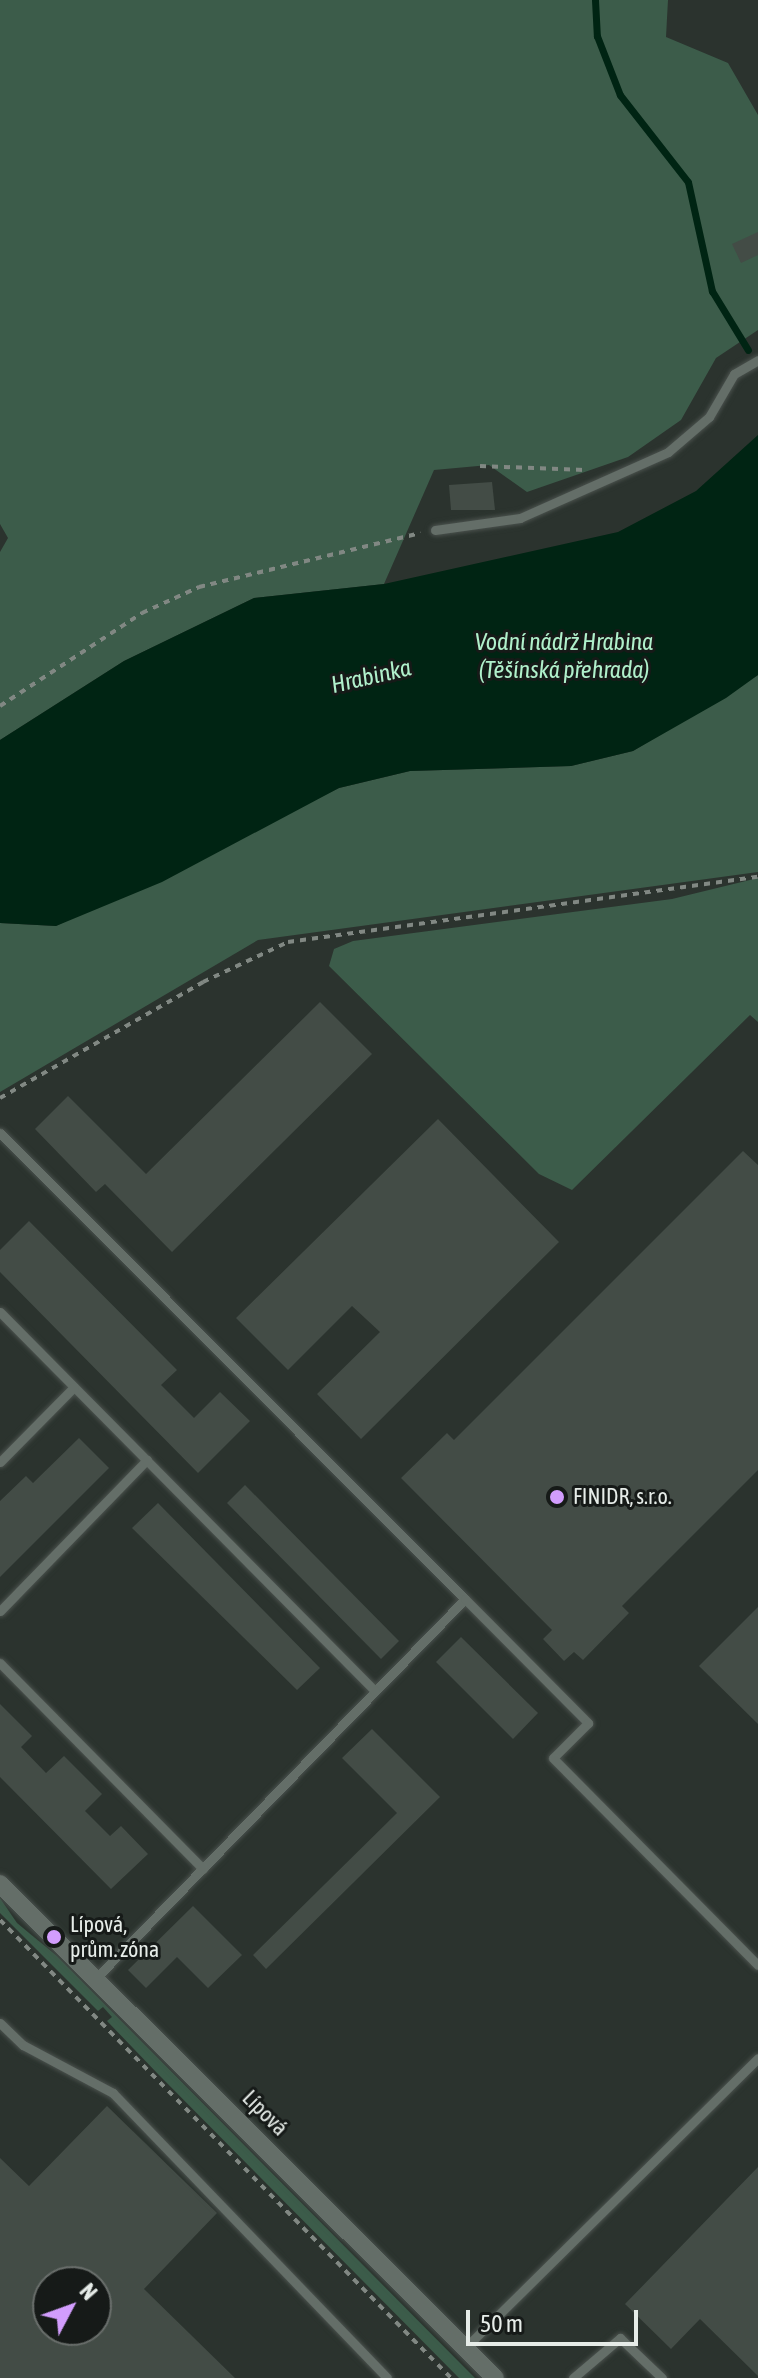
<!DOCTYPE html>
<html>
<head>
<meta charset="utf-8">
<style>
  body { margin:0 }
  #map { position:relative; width:758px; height:2378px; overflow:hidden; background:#2b332e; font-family:"Asap Condensed",sans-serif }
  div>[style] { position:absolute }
  .green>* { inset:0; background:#3c5c4a }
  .water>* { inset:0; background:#002413 }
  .stream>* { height:7px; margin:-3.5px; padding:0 3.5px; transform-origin:3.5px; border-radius:3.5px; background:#002413 }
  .building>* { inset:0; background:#434c46 }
  .path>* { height:4px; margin-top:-2px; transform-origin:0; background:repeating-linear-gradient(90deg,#818883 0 6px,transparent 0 12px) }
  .roads { filter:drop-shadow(0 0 2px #4a514d) drop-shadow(0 0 2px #4a514d) }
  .lane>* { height:9px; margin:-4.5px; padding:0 4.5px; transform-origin:4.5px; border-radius:4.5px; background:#646e68 }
  .street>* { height:18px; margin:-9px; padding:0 9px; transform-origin:9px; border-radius:9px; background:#646e68 }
  .dots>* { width:22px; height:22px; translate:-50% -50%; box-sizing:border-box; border:4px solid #161a18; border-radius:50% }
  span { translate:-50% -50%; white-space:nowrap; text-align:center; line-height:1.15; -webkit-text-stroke:6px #161a18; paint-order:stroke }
  .poi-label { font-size:22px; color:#e6ece8 }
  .left { translate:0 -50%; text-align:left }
  .street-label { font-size:22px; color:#e6ece8 }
  .water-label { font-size:24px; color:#b0f0cb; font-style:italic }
  .north { position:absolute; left:32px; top:2266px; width:80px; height:80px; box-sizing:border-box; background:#161a18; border:2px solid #696e6b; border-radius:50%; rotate:49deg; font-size:22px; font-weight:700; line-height:32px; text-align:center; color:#e6ece8 }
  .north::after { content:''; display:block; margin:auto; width:28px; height:36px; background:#d29dfd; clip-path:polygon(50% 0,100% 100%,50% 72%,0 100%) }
  .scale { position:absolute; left:466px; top:2310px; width:172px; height:36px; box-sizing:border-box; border:4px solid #e6ece8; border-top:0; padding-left:10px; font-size:24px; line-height:28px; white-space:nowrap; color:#e6ece8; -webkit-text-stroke:6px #161a18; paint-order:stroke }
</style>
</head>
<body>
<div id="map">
  <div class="green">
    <i style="clip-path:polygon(0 0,668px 0,666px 37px,728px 63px,758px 115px,758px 330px,716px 358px,681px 420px,628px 457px,527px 492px,489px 465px,434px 470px,384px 584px,254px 598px,124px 661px,0 740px,0 552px,8px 538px,0 524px)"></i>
    <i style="clip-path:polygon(758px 675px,758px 872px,258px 940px,0 1092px,0 923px,56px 926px,339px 788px,410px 771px,571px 766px,633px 751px)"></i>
    <i style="clip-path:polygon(758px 878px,758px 1022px,750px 1015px,572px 1190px,539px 1174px,329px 966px,334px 949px,353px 941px,672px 899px)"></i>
    <i style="clip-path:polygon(0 1898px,17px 1923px,57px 1956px,475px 2378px,459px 2378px,157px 2073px,107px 2021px,112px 2017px,103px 2007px,98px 2011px,0 1913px)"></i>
  </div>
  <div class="water">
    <i style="clip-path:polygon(758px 435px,758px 675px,726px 698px,633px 751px,571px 766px,410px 771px,339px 788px,162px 882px,56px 926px,0 923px,0 740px,124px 661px,254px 598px,384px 584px,618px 532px,696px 491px)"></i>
  </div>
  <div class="stream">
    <i style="left:595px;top:0;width:36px;rotate:87deg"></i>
    <i style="left:597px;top:36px;width:63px;rotate:68.7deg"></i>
    <i style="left:620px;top:95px;width:110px;rotate:52deg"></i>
    <i style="left:688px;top:182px;width:112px;rotate:77.6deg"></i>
    <i style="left:712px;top:291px;width:69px;rotate:58.6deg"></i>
  </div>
  <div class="building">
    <i style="clip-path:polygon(758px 232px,758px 255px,741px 263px,732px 244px)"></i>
    <i style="clip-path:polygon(492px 482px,495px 510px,451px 510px,449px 485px)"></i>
    <i style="clip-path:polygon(320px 1002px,372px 1054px,172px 1252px,105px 1184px,96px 1192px,35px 1129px,68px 1096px,146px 1174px)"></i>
    <i style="clip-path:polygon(438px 1119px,559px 1242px,361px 1439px,317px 1394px,380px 1332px,352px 1306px,288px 1370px,236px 1318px)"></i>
    <i style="clip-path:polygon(743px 1151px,758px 1165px,758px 1470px,622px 1606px,629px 1613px,583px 1660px,574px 1652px,564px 1661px,543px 1639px,552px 1630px,401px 1478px,447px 1433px,454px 1440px)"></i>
    <i style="clip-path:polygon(29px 1221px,177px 1370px,161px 1385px,194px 1418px,220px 1392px,250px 1421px,198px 1473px,0 1272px,0 1250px)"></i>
    <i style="clip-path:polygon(79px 1438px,109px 1468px,0 1577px,0 1501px,26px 1476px,33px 1483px)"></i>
    <i style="clip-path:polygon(245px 1485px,399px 1641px,381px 1659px,227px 1503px)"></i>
    <i style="clip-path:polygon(158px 1503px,320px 1668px,297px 1690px,132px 1528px)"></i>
    <i style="clip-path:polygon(758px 1607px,758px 1724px,699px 1666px)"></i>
    <i style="clip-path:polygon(461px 1637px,538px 1713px,513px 1739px,436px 1662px)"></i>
    <i style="clip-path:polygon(0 1704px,32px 1736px,21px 1747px,46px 1773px,64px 1756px,102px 1794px,85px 1811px,110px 1836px,121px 1826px,148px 1854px,111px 1889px,0 1777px)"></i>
    <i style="clip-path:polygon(372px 1729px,440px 1797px,266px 1969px,253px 1955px,397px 1813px,342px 1758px)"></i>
    <i style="clip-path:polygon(193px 1906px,242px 1955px,208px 1988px,177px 1957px,146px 1988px,128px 1970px)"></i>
    <i style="clip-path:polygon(evenodd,107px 2106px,217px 2213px,144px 2289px,235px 2378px,0 2378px,0 2158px,29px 2186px,107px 2106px,48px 2282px,96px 2282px,96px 2330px,48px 2330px,48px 2282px)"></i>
    <i style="clip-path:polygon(758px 2167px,758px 2376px,700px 2319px,671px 2349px,625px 2304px)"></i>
  </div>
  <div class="path">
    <i style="left:480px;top:466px;width:105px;rotate:2.2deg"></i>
    <i style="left:0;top:706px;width:170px;rotate:-33.2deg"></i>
    <i style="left:142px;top:613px;width:63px;rotate:-24.5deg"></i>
    <i style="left:199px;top:587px;width:228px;rotate:-13.7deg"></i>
    <i style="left:0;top:1098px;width:234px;rotate:-29.7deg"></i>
    <i style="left:203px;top:982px;width:94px;rotate:-25.2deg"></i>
    <i style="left:288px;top:942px;width:474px;rotate:-7.9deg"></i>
    <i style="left:0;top:1920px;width:643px;rotate:45.44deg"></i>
  </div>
  <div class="roads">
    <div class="lane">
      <i style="left:435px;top:530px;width:86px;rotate:-8deg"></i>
      <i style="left:520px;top:518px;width:162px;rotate:-24deg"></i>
      <i style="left:668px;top:452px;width:54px;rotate:-40.5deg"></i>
      <i style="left:709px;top:417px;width:50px;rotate:-59.8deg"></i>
      <i style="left:734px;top:374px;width:28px;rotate:-30deg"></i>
      <i style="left:0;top:1133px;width:658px;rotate:45.06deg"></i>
      <i style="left:465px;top:1599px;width:529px;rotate:134.23deg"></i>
      <i style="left:0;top:1312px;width:533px;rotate:45.3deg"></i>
      <i style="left:0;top:1462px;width:105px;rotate:-45.4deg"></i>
      <i style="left:465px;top:1599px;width:175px;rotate:45.2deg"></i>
      <i style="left:588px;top:1723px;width:49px;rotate:135deg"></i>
      <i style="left:553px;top:1758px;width:291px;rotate:45.3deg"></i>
      <i style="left:0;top:1611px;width:211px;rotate:-45.8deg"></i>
      <i style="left:0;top:1663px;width:289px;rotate:45.4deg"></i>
      <i style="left:0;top:2023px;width:32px;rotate:44deg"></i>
      <i style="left:23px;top:2045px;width:102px;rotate:28.1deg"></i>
      <i style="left:113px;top:2093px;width:395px;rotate:46.1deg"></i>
      <i style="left:465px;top:2348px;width:412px;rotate:-44.7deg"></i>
      <i style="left:573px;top:2378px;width:62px;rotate:-40.4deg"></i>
      <i style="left:620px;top:2338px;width:58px;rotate:43.6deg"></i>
    </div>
    <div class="street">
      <i style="left:0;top:1884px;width:699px;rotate:44.94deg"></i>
    </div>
  </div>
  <div class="dots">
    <i style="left:557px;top:1497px;background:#d29dfd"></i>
    <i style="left:54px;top:1937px;background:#d29dfd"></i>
  </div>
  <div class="poi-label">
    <span class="left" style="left:573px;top:1497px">FINIDR, s.r.o.</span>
    <span class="left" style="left:70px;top:1937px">Lípová,<br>prům. zóna</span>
  </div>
  <div class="street-label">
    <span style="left:265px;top:2113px;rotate:45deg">Lípová</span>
  </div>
  <div class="water-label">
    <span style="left:564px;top:656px">Vodní nádrž Hrabina<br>(Těšínská přehrada)</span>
    <span style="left:371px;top:676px;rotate:-13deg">Hrabinka</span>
  </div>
  <div class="north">N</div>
  <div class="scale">50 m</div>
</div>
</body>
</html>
